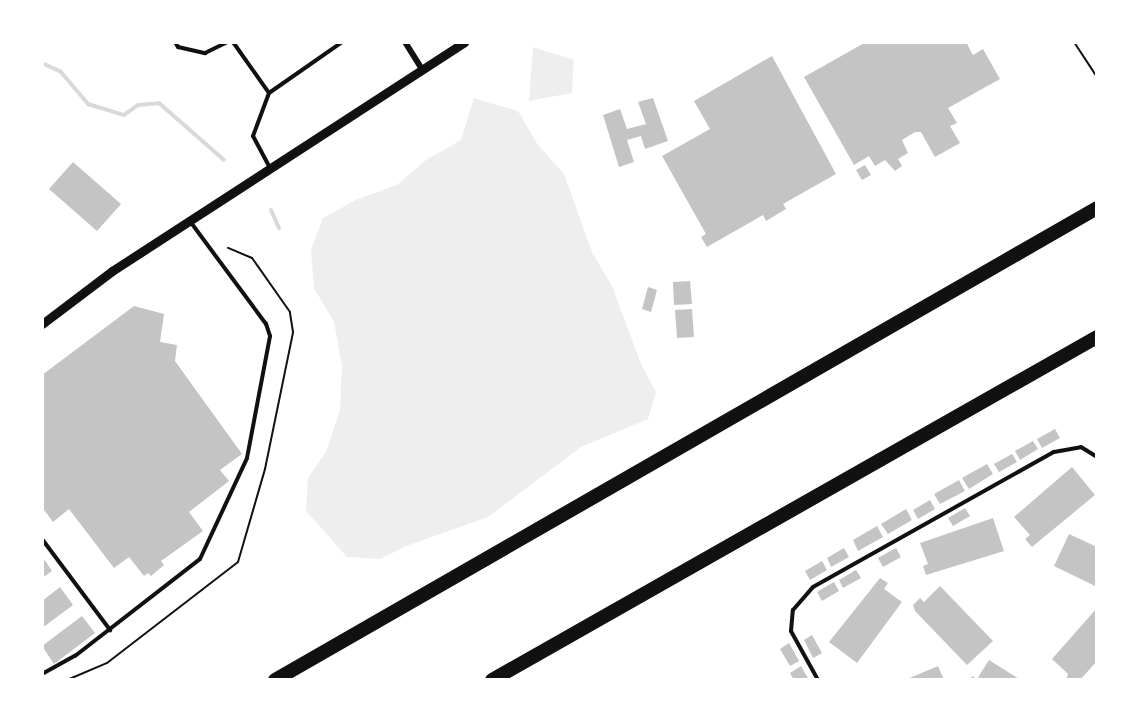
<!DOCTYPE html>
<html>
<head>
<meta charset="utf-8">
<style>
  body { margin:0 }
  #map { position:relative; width:1139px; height:722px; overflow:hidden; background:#fff; font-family:"DejaVu Sans",sans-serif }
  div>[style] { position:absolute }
  .green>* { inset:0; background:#eee }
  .stream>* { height:4px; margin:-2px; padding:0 2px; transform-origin:2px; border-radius:2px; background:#d9d9d9 }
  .building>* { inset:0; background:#c4c4c4 }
  .path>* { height:2px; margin:-1px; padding:0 1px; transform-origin:1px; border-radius:1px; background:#111 }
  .service>* { height:4px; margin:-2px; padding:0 2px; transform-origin:2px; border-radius:2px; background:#111 }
  .minor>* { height:6px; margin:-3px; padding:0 3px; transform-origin:3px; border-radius:3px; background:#111 }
  .tertiary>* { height:9px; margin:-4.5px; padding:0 4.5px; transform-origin:4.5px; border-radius:4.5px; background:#111 }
  .motorway>* { height:14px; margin:-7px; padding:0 7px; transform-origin:7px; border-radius:7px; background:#111 }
  span { translate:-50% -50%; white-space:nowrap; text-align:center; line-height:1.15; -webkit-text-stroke:6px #fff; paint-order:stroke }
  .frame { position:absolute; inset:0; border:44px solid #fff; pointer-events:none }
</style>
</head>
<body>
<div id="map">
  <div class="green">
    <i style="clip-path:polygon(533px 47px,574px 60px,572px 93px,529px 101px)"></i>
    <i style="clip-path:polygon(474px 98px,518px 111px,538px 145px,564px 174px,592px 252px,612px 286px,641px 364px,656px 392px,648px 419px,581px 447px,488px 517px,409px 545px,380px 559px,347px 557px,306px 511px,308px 478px,326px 452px,340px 410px,342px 366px,334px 322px,314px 288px,311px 250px,323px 218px,358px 199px,397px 185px,426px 160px,461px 140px)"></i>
  </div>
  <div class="stream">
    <i style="left:42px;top:63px;width:21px;rotate:25deg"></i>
    <i style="left:61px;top:72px;width:42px;rotate:49.8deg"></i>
    <i style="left:88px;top:104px;width:38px;rotate:17deg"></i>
    <i style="left:124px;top:115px;width:17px;rotate:-36deg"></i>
    <i style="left:138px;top:105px;width:21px;rotate:-5deg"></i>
    <i style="left:159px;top:103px;width:86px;rotate:41.2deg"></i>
    <i style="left:271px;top:210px;width:20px;rotate:66deg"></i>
  </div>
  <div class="building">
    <i style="clip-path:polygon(866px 42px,966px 42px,973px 55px,983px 49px,1000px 79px,948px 108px,957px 123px,950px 126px,960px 143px,935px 157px,921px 132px,915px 132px,902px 140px,908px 153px,898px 159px,902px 166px,895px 171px,885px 160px,875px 166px,869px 156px,854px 165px,804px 77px)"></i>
    <i style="clip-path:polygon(772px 56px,836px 174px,783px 204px,786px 209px,766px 221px,763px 215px,707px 247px,701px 237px,706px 234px,662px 156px,710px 129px,694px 101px)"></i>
    <i style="clip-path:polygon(653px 98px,668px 141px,645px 149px,641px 136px,627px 140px,634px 162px,619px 167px,603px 115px,620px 109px,627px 129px,646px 124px,638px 102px)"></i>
    <i style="clip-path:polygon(73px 162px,121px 204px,97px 231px,49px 189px)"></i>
    <i style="clip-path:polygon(865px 165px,871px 175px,862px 180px,856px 170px)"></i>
    <i style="clip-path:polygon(690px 281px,692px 304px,674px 305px,673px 282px)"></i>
    <i style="clip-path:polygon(648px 287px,657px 290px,651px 312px,642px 309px)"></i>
    <i style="clip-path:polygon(134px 306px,164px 314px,160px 342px,177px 345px,175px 361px,242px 454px,220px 470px,229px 481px,189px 512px,203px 531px,161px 561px,164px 565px,151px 576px,148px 573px,144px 576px,129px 557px,114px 568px,69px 509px,53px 522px,42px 507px,42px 375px)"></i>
    <i style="clip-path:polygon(692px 309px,694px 337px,677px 338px,675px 310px)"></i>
    <i style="clip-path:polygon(1055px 429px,1060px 438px,1042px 448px,1037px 439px)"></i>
    <i style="clip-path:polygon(1033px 441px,1038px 449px,1020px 460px,1015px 451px)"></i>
    <i style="clip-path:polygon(1012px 454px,1017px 462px,999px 472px,994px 464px)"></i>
    <i style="clip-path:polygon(987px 464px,993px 474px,969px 489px,962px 478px)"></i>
    <i style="clip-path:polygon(1072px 467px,1095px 495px,1032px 547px,1025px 539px,1030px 535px,1014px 517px)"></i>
    <i style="clip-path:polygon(959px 480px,965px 491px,940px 504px,934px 494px)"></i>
    <i style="clip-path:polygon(930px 500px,935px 509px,918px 519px,913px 510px)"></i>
    <i style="clip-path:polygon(965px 508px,970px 516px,953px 526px,948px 518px)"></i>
    <i style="clip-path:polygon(906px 509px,912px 520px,888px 534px,881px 524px)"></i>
    <i style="clip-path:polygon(993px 518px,1004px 551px,926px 575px,923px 566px,928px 564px,920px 543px)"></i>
    <i style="clip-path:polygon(877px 526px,883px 537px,858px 551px,853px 540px)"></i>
    <i style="clip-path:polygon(1069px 534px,1097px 547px,1097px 587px,1054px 566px)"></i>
    <i style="clip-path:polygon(844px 548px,849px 557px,831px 567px,827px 558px)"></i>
    <i style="clip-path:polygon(896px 548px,901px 557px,883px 567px,878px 558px)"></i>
    <i style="clip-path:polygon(42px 556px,52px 571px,42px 578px)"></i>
    <i style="clip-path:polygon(822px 561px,827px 570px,810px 580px,805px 571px)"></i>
    <i style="clip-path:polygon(856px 570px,861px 578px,843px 588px,839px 580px)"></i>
    <i style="clip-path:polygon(880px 578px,888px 583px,884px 589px,902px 602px,857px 663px,829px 642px)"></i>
    <i style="clip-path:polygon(834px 582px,839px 591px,822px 601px,817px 592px)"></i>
    <i style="clip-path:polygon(940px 586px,993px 641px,967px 665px,915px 611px,913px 605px,920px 598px,924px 602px)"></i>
    <i style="clip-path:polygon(60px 587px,73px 605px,42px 628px,42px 601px)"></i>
    <i style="clip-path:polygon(1097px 608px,1097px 661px,1080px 680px,1066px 680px,1068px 674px,1052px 659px)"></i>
    <i style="clip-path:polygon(82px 616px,95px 633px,54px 664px,42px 646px)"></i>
    <i style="clip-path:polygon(812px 635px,822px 653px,813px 658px,804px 640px)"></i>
    <i style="clip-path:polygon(789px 643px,799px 661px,790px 666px,780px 649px)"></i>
    <i style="clip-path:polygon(989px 660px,1021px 680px,970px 680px,972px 676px,977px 679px)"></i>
    <i style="clip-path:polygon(801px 666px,809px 680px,794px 680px,790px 673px)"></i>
    <i style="clip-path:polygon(938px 666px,944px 680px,905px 680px)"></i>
  </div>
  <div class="path">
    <i style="left:1074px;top:42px;width:42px;rotate:56.7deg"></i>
    <i style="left:67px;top:680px;width:43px;rotate:-23deg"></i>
    <i style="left:107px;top:663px;width:165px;rotate:-37.6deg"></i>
    <i style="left:238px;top:562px;width:97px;rotate:-73.8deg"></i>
    <i style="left:265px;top:469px;width:140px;rotate:-78.4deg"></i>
    <i style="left:293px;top:332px;width:20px;rotate:-99deg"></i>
    <i style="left:290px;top:312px;width:66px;rotate:-125.1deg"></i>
    <i style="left:252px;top:258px;width:26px;rotate:-157deg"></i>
  </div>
  <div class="service">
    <i style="left:175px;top:42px;width:6px;rotate:59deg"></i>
    <i style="left:178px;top:47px;width:28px;rotate:13deg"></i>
    <i style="left:205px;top:53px;width:25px;rotate:-26deg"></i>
    <i style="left:233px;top:42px;width:62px;rotate:54.8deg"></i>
    <i style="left:269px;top:93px;width:46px;rotate:110.4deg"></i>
    <i style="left:253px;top:136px;width:36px;rotate:62deg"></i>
    <i style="left:269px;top:93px;width:89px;rotate:-34.9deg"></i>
    <i style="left:42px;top:539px;width:114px;rotate:53.2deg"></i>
    <i style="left:42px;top:674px;width:38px;rotate:-29deg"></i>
    <i style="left:75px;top:656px;width:158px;rotate:-37.8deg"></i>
    <i style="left:200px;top:559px;width:111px;rotate:-65deg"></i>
    <i style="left:247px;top:458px;width:124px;rotate:-79.3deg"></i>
    <i style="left:270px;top:336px;width:13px;rotate:-108deg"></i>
    <i style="left:266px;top:324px;width:129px;rotate:-126.5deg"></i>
    <i style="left:818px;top:680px;width:56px;rotate:-118.9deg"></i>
    <i style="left:791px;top:631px;width:21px;rotate:-85deg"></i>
    <i style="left:793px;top:610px;width:30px;rotate:-49deg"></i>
    <i style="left:813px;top:587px;width:276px;rotate:-29.3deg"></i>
    <i style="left:1054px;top:452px;width:27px;rotate:-10deg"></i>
    <i style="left:1081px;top:447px;width:19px;rotate:32deg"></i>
  </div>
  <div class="minor">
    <i style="left:405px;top:42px;width:32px;rotate:58deg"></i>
  </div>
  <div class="tertiary">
    <i style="left:42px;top:324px;width:88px;rotate:-37.1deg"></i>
    <i style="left:112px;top:271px;width:420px;rotate:-33deg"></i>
  </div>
  <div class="motorway">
    <i style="left:275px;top:680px;width:948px;rotate:-29.86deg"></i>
    <i style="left:492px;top:680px;width:695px;rotate:-29.55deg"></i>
  </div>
  <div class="frame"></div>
</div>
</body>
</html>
